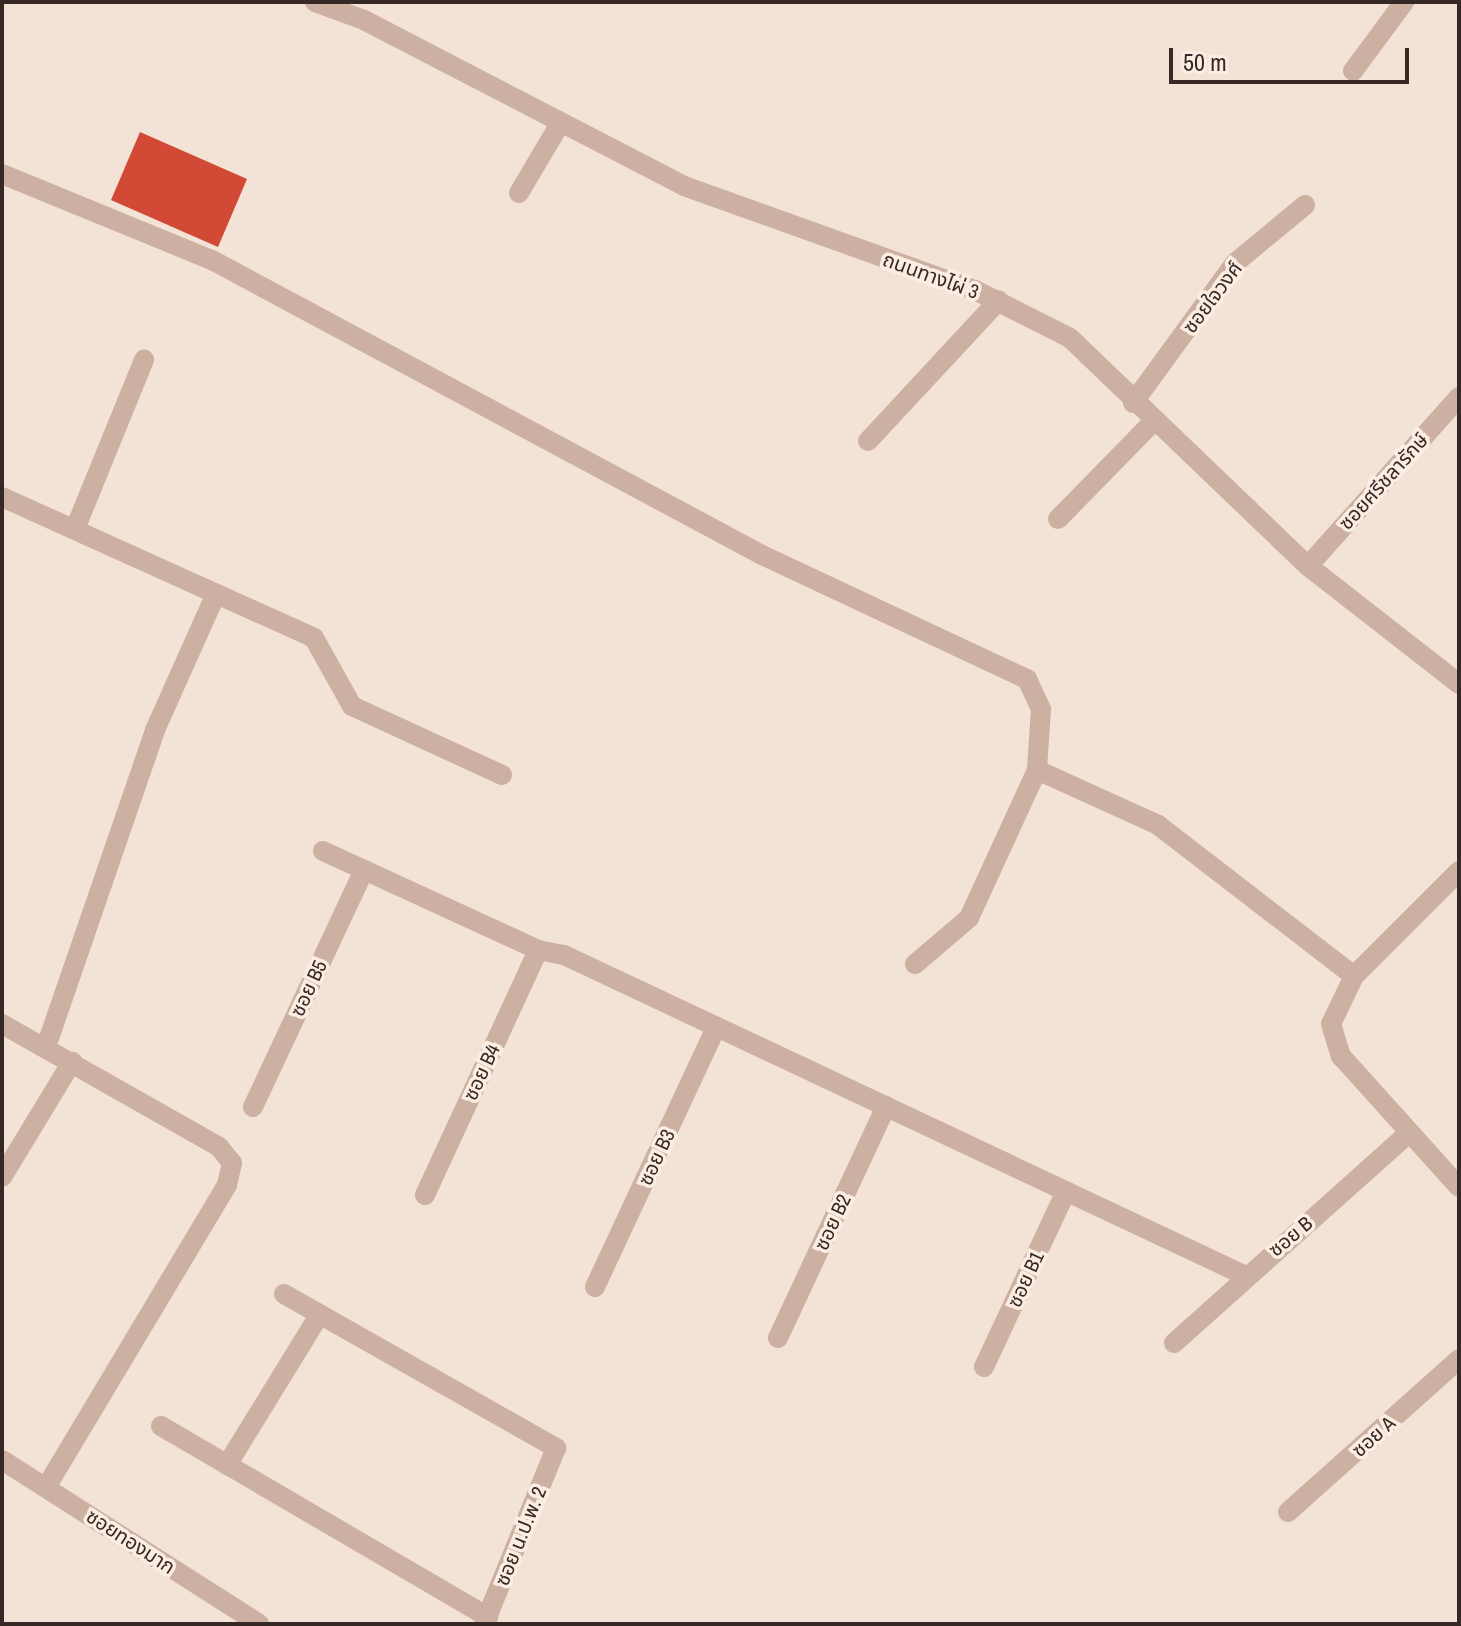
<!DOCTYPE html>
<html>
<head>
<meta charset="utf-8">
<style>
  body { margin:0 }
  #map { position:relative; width:1461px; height:1626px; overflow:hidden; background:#f3e2d6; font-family:"Archivo Narrow","Noto Sans Thai",sans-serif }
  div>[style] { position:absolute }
  .building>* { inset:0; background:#d24a35 }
  .street>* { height:20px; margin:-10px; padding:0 10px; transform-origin:10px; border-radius:10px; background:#ccb0a1 }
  span { translate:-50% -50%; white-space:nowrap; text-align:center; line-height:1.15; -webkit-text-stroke:7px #fbede2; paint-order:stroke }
  .street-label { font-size:20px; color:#362825 }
  .frame { position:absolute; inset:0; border:4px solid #362825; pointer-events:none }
  .scale { position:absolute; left:1169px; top:48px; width:240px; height:36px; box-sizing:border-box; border:4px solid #362825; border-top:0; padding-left:10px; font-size:24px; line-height:28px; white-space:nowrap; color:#362825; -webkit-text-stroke:6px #fbede2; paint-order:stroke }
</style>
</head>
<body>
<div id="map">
  <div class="building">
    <i style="clip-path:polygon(140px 132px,247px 179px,218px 247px,111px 200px)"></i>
  </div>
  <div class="street">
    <i style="left:315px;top:2px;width:52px;rotate:20.2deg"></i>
    <i style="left:364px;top:20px;width:360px;rotate:27.4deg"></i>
    <i style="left:684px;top:186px;width:309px;rotate:19.7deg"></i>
    <i style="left:975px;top:290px;width:106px;rotate:26.8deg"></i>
    <i style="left:1070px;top:338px;width:330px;rotate:43.8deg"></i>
    <i style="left:1308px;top:566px;width:192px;rotate:38deg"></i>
    <i style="left:1353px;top:71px;width:86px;rotate:-53.5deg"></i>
    <i style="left:2px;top:174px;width:227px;rotate:22.3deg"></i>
    <i style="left:212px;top:260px;width:624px;rotate:28.21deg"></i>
    <i style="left:762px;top:555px;width:293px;rotate:25.1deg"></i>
    <i style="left:1027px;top:679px;width:33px;rotate:65deg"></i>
    <i style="left:1041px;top:709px;width:61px;rotate:93.8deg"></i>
    <i style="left:1037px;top:770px;width:163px;rotate:114.7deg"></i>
    <i style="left:969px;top:918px;width:71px;rotate:139.6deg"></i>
    <i style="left:519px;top:193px;width:82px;rotate:-59.4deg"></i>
    <i style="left:1133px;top:403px;width:173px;rotate:-53.9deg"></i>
    <i style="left:1235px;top:263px;width:91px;rotate:-39.6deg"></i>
    <i style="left:868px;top:441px;width:192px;rotate:-47.1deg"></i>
    <i style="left:2px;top:497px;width:342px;rotate:24.3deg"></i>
    <i style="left:314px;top:638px;width:78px;rotate:60.8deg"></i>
    <i style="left:352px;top:706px;width:165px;rotate:24.7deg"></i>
    <i style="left:1058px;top:519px;width:134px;rotate:-45.6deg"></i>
    <i style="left:75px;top:529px;width:183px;rotate:-67.8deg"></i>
    <i style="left:1308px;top:566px;width:227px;rotate:-48.2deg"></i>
    <i style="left:1037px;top:770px;width:133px;rotate:24.4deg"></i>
    <i style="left:1158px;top:825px;width:247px;rotate:37.6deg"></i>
    <i style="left:323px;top:851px;width:237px;rotate:24.7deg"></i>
    <i style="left:538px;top:950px;width:26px;rotate:11deg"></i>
    <i style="left:564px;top:955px;width:752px;rotate:25.2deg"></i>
    <i style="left:1459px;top:871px;width:148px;rotate:135deg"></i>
    <i style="left:1354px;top:976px;width:53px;rotate:115.6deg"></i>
    <i style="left:1331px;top:1024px;width:34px;rotate:73deg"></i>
    <i style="left:1341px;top:1056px;width:176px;rotate:48deg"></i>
    <i style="left:2px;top:1024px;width:249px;rotate:29.5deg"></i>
    <i style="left:219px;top:1147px;width:21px;rotate:51deg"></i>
    <i style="left:232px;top:1163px;width:23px;rotate:103deg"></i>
    <i style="left:227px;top:1185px;width:351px;rotate:120.9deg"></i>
    <i style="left:46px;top:1047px;width:335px;rotate:-71deg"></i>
    <i style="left:155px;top:730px;width:147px;rotate:-65.9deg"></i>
    <i style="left:253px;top:1107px;width:262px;rotate:-64.9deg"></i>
    <i style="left:2px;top:1177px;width:135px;rotate:-58.7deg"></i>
    <i style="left:425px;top:1195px;width:270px;rotate:-65.2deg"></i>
    <i style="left:595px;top:1287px;width:287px;rotate:-65deg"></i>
    <i style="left:284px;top:1294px;width:313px;rotate:29.5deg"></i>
    <i style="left:556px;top:1448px;width:190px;rotate:112.2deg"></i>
    <i style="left:778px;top:1338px;width:256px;rotate:-65deg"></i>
    <i style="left:1174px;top:1343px;width:315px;rotate:-41.8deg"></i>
    <i style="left:984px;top:1367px;width:194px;rotate:-65deg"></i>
    <i style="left:161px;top:1426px;width:379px;rotate:30.3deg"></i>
    <i style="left:2px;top:1460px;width:305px;rotate:32.5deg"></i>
    <i style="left:227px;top:1465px;width:177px;rotate:-58.4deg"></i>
    <i style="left:1288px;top:1512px;width:229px;rotate:-41.8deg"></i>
  </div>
  <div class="street-label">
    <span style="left:931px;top:275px;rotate:20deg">ถนนทางไผ่ 3</span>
    <span style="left:1212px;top:297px;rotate:-53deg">ซอยใจวงศ์</span>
    <span style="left:1383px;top:481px;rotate:-48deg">ซอยศรีชลารักษ์</span>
    <span style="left:308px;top:988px;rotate:-65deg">ซอย B5</span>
    <span style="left:481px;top:1072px;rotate:-65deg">ซอย B4</span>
    <span style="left:656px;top:1157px;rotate:-65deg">ซอย B3</span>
    <span style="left:832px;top:1222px;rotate:-65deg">ซอย B2</span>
    <span style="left:1290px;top:1236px;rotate:-40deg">ซอย B</span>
    <span style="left:1025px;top:1279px;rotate:-65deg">ซอย B1</span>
    <span style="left:1373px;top:1436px;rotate:-42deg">ซอย A</span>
    <span style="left:520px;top:1536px;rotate:-68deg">ซอย น.ป.พ. 2</span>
    <span style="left:131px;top:1541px;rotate:33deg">ซอยทองมาก</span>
  </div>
  <div class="frame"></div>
  <div class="scale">50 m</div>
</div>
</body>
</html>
